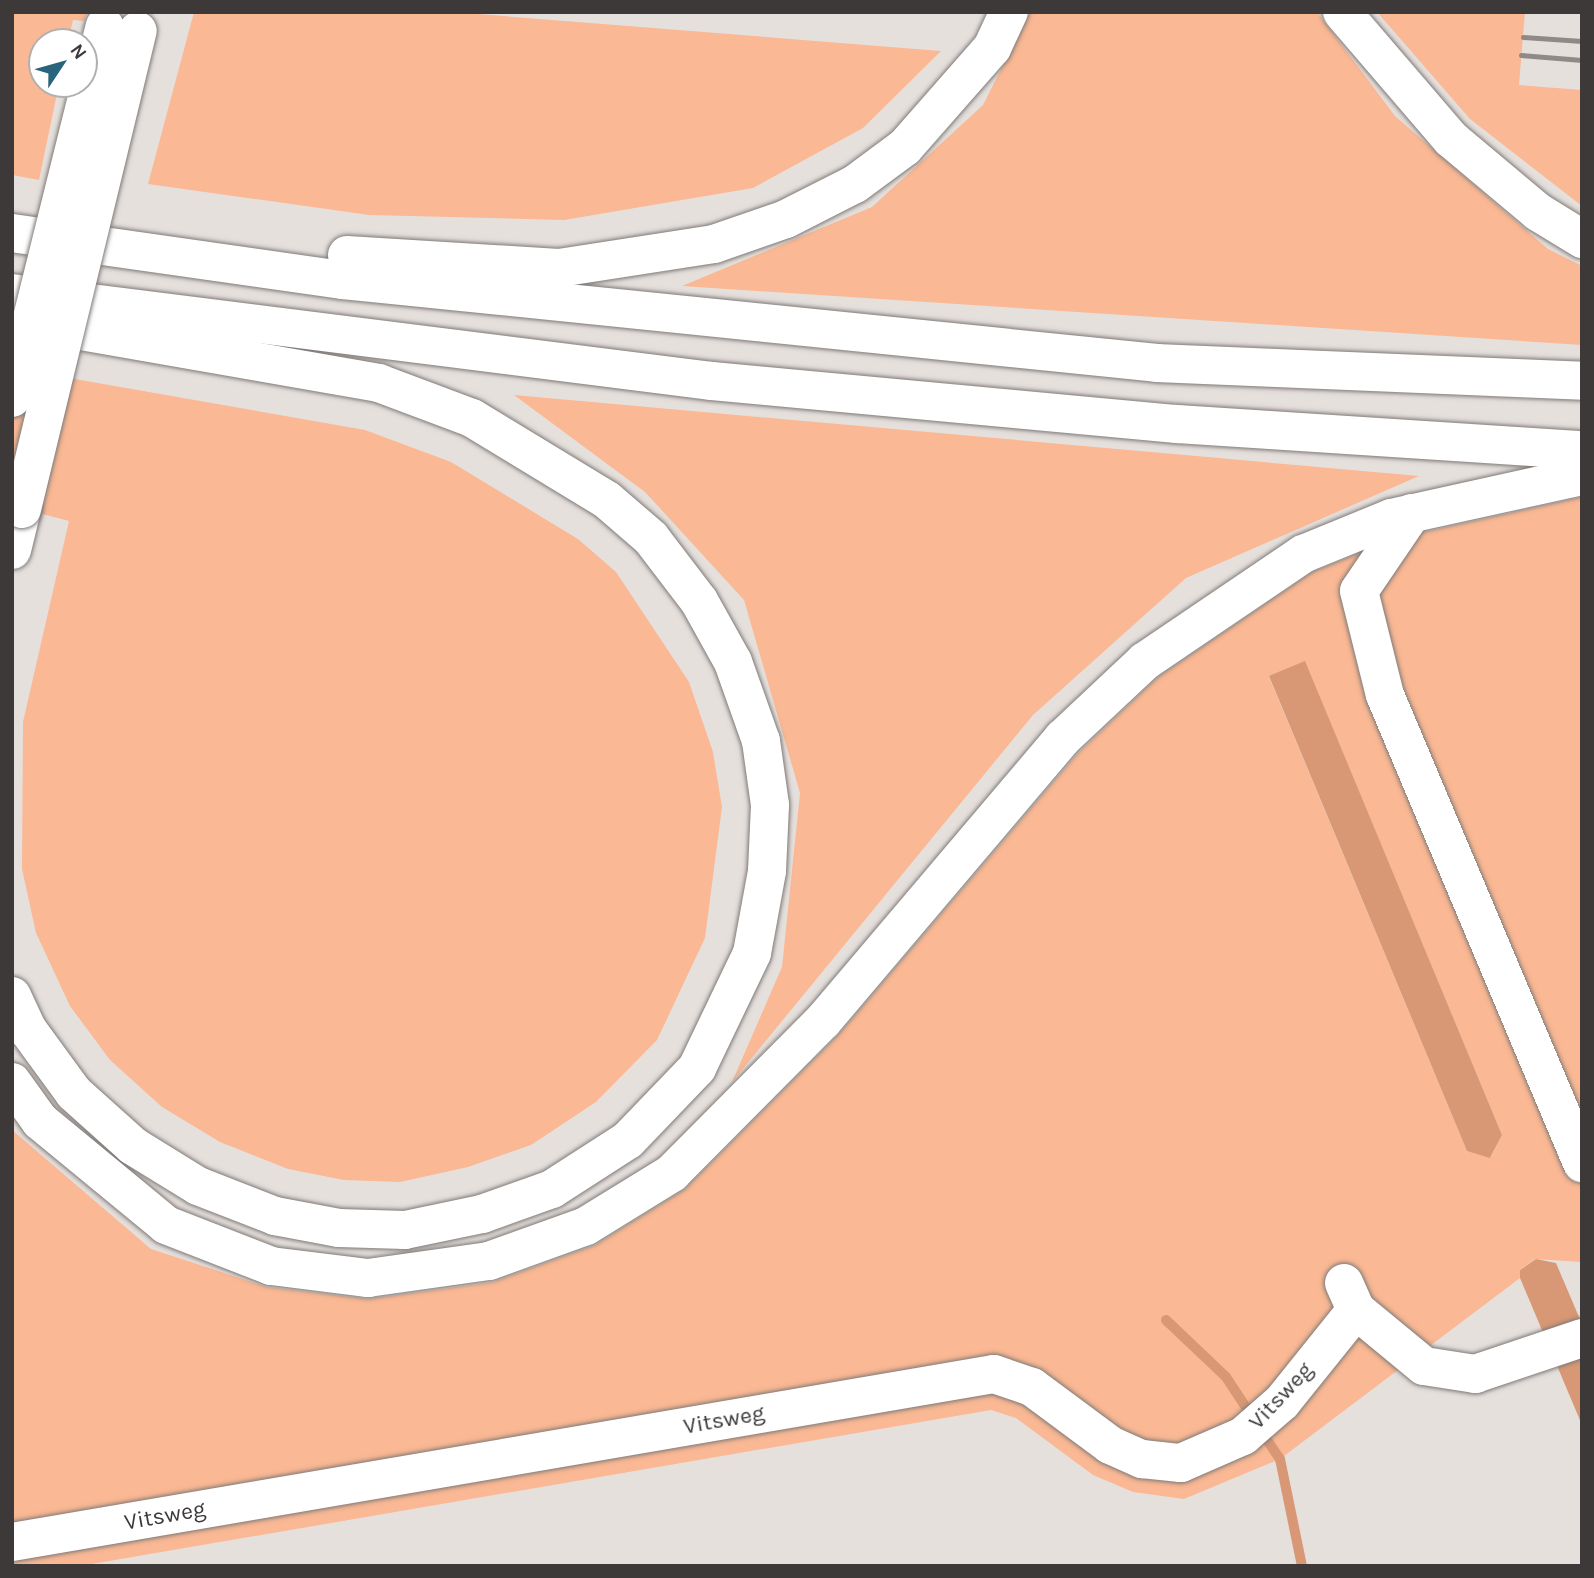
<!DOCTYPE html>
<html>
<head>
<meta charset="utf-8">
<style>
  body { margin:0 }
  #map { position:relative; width:1594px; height:1578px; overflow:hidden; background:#e6e0dd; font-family:Karla,sans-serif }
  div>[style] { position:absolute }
  .green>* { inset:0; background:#fab894 }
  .water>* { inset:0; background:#d99875 }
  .stream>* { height:10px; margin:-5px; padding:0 5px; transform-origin:5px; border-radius:5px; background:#d99875 }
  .roads { filter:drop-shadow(0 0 2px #7f7a77) drop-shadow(0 0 2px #7f7a77) }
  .minor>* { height:38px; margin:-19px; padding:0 19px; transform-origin:19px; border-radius:19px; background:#fff }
  .highway>* { height:38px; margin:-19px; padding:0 19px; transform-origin:19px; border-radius:19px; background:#fff }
  .rail>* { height:5px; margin:-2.5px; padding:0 2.5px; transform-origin:2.5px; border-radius:2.5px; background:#8f8a88 }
  .bridges { filter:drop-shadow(0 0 2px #7f7a77) drop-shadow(0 0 2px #7f7a77) }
  .highway-bridge>* { height:38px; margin:-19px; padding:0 19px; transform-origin:19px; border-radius:19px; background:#fff }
  span { translate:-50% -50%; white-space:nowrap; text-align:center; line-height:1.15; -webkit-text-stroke:6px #fff; paint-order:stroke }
  .street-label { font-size:23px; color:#3c3938 }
  .frame { position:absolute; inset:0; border:14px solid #3c3938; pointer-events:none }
  .north { position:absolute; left:28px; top:28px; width:70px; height:70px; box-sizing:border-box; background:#fff; border:2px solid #b1b0af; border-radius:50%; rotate:54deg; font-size:19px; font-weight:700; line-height:28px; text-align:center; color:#3c3938 }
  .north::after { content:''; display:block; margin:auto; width:24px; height:32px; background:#29637c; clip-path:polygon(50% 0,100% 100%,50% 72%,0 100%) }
</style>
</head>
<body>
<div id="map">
  <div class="green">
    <i style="clip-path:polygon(12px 12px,87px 12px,84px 21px,73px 20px,68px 42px,42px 42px,42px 84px,59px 84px,39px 180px,12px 175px)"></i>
    <i style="clip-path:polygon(194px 12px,453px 12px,941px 51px,863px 128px,753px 188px,564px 220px,369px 215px,148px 184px)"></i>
    <i style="clip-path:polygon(1030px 12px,1317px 12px,1395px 116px,1548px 249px,1582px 266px,1582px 345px,682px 286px,872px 207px,983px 105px)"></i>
    <i style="clip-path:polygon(1377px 12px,1525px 12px,1519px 85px,1582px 90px,1582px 206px,1470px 119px)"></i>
    <i style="clip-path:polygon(12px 368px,365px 430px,451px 462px,578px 539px,616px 572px,689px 682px,713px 752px,722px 807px,705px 938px,657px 1040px,596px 1102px,531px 1145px,468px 1167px,400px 1182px,344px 1180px,288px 1169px,220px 1142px,162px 1107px,110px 1060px,70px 1006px,36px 933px,22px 869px,23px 722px,69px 521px,12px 506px)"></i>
    <i style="clip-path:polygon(514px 395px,1419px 476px,1186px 578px,1033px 715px,732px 1082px,782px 967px,800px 793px,744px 600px,645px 492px)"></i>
    <i style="clip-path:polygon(evenodd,1582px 497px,1582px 1262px,1535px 1259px,1520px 1270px,1520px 1278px,1280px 1459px,1184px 1499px,1133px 1492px,1093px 1475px,1016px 1418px,991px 1410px,80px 1566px,12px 1566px,12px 1130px,151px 1249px,267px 1287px,368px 1299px,493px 1282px,595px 1245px,685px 1189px,838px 1035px,1078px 753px,1158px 677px,1312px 572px,1397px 538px,1582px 497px,1305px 662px,1502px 1135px,1491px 1157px,1467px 1151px,1269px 677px,1305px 662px)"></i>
  </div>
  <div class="water">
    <i style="clip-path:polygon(1305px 661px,1502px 1135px,1490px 1158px,1467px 1151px,1269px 676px)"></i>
    <i style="clip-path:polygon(1536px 1259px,1556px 1263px,1582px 1324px,1582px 1425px,1520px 1278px,1520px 1270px)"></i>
  </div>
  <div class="stream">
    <i style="left:1166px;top:1320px;width:83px;rotate:43.5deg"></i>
    <i style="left:1226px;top:1377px;width:49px;rotate:56.6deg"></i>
    <i style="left:1261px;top:1431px;width:34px;rotate:56deg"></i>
    <i style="left:1280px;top:1459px;width:109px;rotate:78.4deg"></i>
  </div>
  <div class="roads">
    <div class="minor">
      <i style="left:1412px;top:513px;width:94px;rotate:124.2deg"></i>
      <i style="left:1359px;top:591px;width:107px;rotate:76deg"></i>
      <i style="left:1385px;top:695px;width:508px;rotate:67.17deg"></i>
      <i style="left:1344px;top:1283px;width:30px;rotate:66deg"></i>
      <i style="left:1356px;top:1310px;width:88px;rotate:39.5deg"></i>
      <i style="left:1424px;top:1366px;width:52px;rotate:8.9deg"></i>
      <i style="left:1475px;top:1374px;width:113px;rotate:-18.6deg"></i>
      <i style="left:12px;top:1542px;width:996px;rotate:-9.71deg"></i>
      <i style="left:994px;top:1374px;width:40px;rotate:18.9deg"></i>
      <i style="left:1032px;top:1387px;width:97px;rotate:36.6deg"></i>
      <i style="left:1110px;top:1445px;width:35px;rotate:24deg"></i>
      <i style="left:1142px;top:1459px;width:39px;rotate:6deg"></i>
      <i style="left:1181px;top:1463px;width:68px;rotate:-23.5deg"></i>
      <i style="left:1243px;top:1436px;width:52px;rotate:-41.1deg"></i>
      <i style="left:1282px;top:1402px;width:118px;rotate:-51.2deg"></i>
    </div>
    <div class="highway">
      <i style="left:1342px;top:12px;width:167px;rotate:49.4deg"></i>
      <i style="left:1451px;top:139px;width:114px;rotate:40deg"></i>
      <i style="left:1538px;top:212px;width:52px;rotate:31.5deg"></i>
      <i style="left:12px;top:233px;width:334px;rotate:8.1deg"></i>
      <i style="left:343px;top:280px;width:818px;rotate:5.82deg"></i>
      <i style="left:1157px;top:363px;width:425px;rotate:2.4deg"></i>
      <i style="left:347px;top:255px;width:212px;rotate:3.5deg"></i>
      <i style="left:559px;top:268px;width:157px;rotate:-8.8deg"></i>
      <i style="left:714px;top:244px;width:76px;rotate:-19.1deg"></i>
      <i style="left:786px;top:219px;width:77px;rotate:-26.9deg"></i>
      <i style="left:855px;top:184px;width:62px;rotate:-36.5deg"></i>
      <i style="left:905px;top:147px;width:132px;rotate:-48.7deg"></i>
      <i style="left:992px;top:48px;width:40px;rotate:-65deg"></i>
      <i style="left:12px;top:293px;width:706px;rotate:7.17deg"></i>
      <i style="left:712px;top:381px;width:467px;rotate:5.3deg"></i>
      <i style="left:1177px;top:424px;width:406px;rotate:3.7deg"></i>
      <i style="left:12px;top:550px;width:42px;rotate:-76.3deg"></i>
      <i style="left:12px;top:996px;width:38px;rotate:65deg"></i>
      <i style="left:28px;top:1030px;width:78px;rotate:53.9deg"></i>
      <i style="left:74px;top:1093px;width:79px;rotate:41.9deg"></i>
      <i style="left:133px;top:1146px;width:76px;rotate:31.6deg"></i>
      <i style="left:198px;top:1186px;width:83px;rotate:21.3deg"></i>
      <i style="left:275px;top:1216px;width:65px;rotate:10.6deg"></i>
      <i style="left:339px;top:1228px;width:66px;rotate:1.7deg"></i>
      <i style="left:405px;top:1230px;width:79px;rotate:-11.7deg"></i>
      <i style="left:482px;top:1214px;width:74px;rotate:-19.7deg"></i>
      <i style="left:552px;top:1189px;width:90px;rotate:-32.8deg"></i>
      <i style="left:628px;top:1140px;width:100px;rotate:-46.2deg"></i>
      <i style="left:697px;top:1068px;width:127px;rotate:-64.4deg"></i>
      <i style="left:752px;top:953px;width:83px;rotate:-79.6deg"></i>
      <i style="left:767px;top:871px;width:66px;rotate:-87.4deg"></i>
      <i style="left:770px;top:805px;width:65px;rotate:-98deg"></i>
      <i style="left:761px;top:741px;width:84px;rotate:-109.5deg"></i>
      <i style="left:733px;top:662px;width:70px;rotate:-119.1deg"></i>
      <i style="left:699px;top:601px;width:79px;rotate:-127.3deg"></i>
      <i style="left:651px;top:538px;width:58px;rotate:-139.2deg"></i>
      <i style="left:607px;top:500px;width:158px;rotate:-148.7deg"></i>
      <i style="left:472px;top:418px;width:99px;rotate:-159.4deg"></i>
      <i style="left:379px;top:383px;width:349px;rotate:-170.1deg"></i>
      <i style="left:12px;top:1082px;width:48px;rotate:54.3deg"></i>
      <i style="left:40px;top:1121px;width:163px;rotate:39.5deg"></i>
      <i style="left:166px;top:1225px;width:113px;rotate:21.3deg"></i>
      <i style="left:271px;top:1266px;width:98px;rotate:7.1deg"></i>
      <i style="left:368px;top:1278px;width:122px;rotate:-8deg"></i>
      <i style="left:489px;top:1261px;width:103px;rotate:-19.8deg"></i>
      <i style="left:586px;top:1226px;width:101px;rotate:-31.6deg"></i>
      <i style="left:672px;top:1173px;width:214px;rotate:-45.2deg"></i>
      <i style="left:823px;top:1021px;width:371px;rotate:-49.7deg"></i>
      <i style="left:1063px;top:738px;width:112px;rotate:-43.2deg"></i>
      <i style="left:1145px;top:661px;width:191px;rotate:-34.1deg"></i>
      <i style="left:1303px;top:554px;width:95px;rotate:-22.2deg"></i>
      <i style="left:1391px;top:518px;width:196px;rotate:-12.4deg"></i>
    </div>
  </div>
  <div class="rail">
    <i style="left:1523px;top:37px;width:59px;rotate:3.9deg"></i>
    <i style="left:1521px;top:55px;width:61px;rotate:4.7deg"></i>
  </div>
  <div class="bridges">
    <div class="highway-bridge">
      <i style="left:12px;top:398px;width:383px;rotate:-76deg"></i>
      <i style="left:22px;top:509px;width:492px;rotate:-76.4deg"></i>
    </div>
  </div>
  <div class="street-label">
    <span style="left:1281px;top:1396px;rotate:-47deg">Vitsweg</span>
    <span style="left:724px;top:1420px;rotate:-10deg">Vitsweg</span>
    <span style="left:165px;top:1516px;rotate:-10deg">Vitsweg</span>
  </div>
  <div class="frame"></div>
  <div class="north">N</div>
</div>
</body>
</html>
